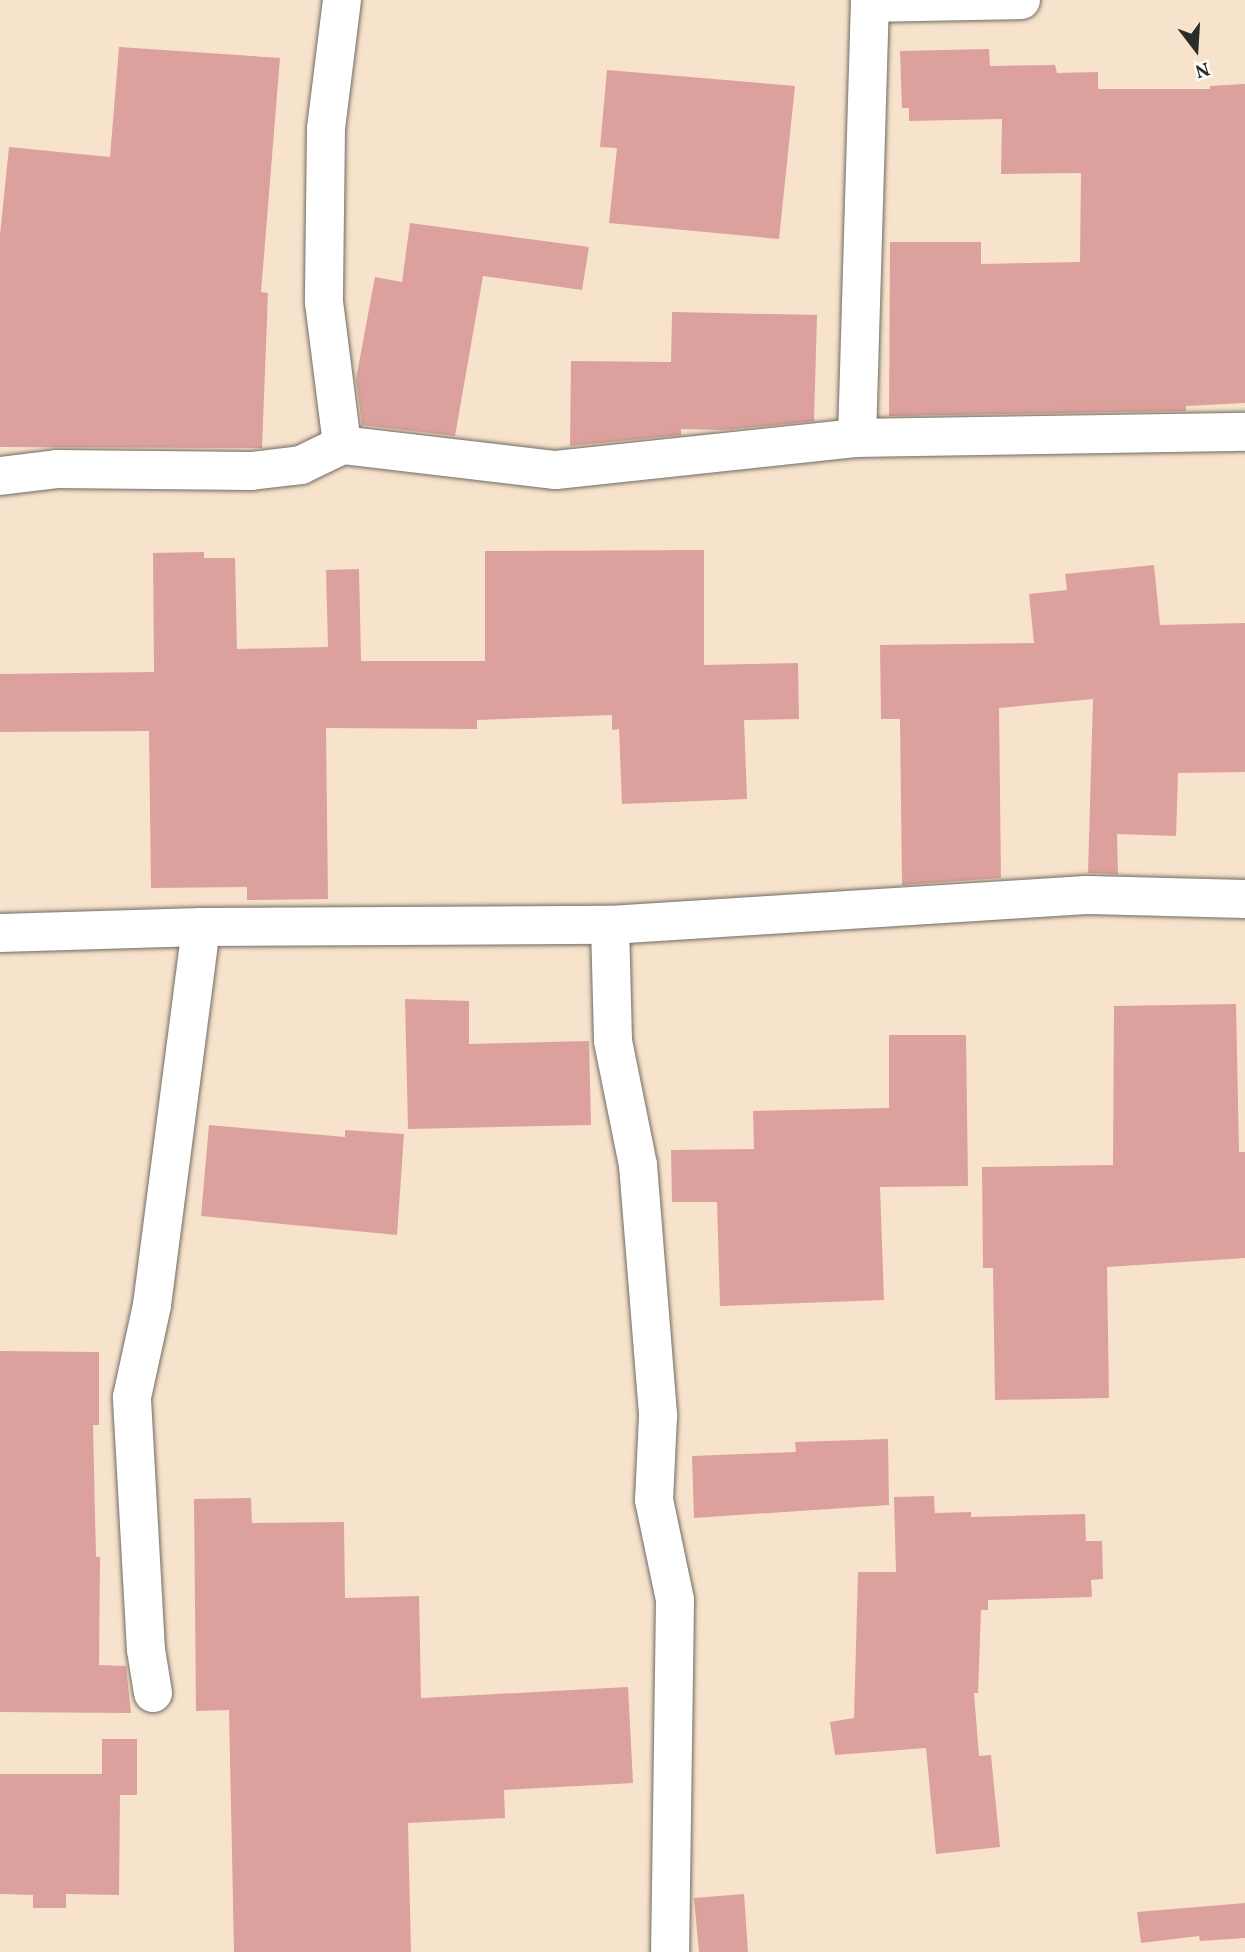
<!DOCTYPE html>
<html>
<head>
<meta charset="utf-8">
<style>
  body { margin:0 }
  #map { position:relative; width:1245px; height:1952px; overflow:hidden; background:#f7e3cc; font-family:Vollkorn,serif }
  div>[style] { position:absolute }
  .building>* { inset:0; background:#dca19c }
  .roads { filter:drop-shadow(0 0 2px #726b63) drop-shadow(0 0 2px #726b63) }
  .minor>* { height:38px; margin:-19px; padding:0 19px; transform-origin:19px; border-radius:19px; background:#fff }
  span { translate:-50% -50%; white-space:nowrap; text-align:center; line-height:1.15; -webkit-text-stroke:5px #fdfcf7; paint-order:stroke }
  .north { position:absolute; left:1161px; top:14px; width:70px; height:70px; -webkit-text-stroke:5px #fdfcf7; paint-order:stroke; rotate:163deg; font-size:19px; font-weight:700; line-height:28px; text-align:center; color:#2b2b2b }
  .north::after { content:''; display:block; margin:auto; width:24px; height:32px; background:#2b2b2b; clip-path:polygon(50% 0,100% 100%,50% 72%,0 100%) }
</style>
</head>
<body>
<div id="map">
  <div class="building">
    <i style="clip-path:polygon(119px 47px,280px 58px,261px 292px,268px 293px,262px 448px,0 447px,0 235px,9px 147px,110px 157px)"></i>
    <i style="clip-path:polygon(989px 49px,990px 66px,1055px 65px,1057px 73px,1098px 72px,1098px 89px,1210px 89px,1210px 86px,1245px 84px,1245px 403px,1186px 406px,1186px 411px,889px 416px,890px 242px,981px 242px,981px 264px,1080px 262px,1081px 173px,1001px 174px,1002px 119px,909px 121px,909px 108px,902px 108px,900px 51px)"></i>
    <i style="clip-path:polygon(607px 70px,795px 86px,779px 239px,609px 223px,617px 148px,600px 147px)"></i>
    <i style="clip-path:polygon(410px 223px,589px 247px,582px 290px,483px 276px,455px 436px,362px 425px,356px 379px,375px 277px,402px 282px)"></i>
    <i style="clip-path:polygon(672px 312px,817px 315px,814px 421px,723px 430px,681px 429px,681px 435px,570px 446px,571px 361px,671px 362px)"></i>
    <i style="clip-path:polygon(704px 550px,704px 665px,798px 663px,799px 719px,744px 720px,747px 799px,622px 804px,619px 729px,612px 730px,612px 715px,477px 720px,477px 729px,326px 728px,328px 899px,247px 900px,247px 887px,151px 888px,149px 731px,0 732px,0 674px,154px 672px,153px 553px,204px 552px,204px 558px,235px 558px,237px 649px,328px 647px,326px 570px,359px 569px,361px 661px,485px 661px,485px 551px)"></i>
    <i style="clip-path:polygon(1154px 565px,1160px 625px,1245px 623px,1245px 772px,1178px 773px,1176px 836px,1117px 834px,1118px 874px,1088px 873px,1093px 699px,999px 708px,1001px 878px,902px 885px,900px 719px,881px 719px,880px 645px,1034px 643px,1029px 594px,1067px 590px,1065px 574px)"></i>
    <i style="clip-path:polygon(405px 999px,469px 1001px,469px 1044px,589px 1041px,591px 1125px,408px 1129px)"></i>
    <i style="clip-path:polygon(1236px 1004px,1239px 1152px,1245px 1152px,1245px 1258px,1107px 1267px,1109px 1398px,995px 1400px,993px 1268px,983px 1268px,982px 1167px,1113px 1165px,1114px 1006px)"></i>
    <i style="clip-path:polygon(889px 1035px,966px 1035px,968px 1186px,880px 1187px,884px 1300px,720px 1306px,717px 1202px,672px 1202px,671px 1150px,754px 1149px,753px 1111px,889px 1108px)"></i>
    <i style="clip-path:polygon(209px 1125px,345px 1137px,345px 1130px,404px 1134px,397px 1235px,201px 1216px)"></i>
    <i style="clip-path:polygon(0 1351px,99px 1352px,99px 1425px,93px 1425px,96px 1557px,100px 1557px,99px 1665px,126px 1666px,131px 1713px,0 1712px)"></i>
    <i style="clip-path:polygon(888px 1439px,889px 1505px,694px 1518px,692px 1456px,796px 1452px,795px 1442px)"></i>
    <i style="clip-path:polygon(934px 1496px,935px 1513px,971px 1512px,971px 1517px,1085px 1514px,1086px 1541px,1102px 1541px,1103px 1579px,1091px 1580px,1092px 1597px,988px 1600px,988px 1610px,981px 1610px,978px 1693px,974px 1693px,979px 1756px,991px 1755px,1000px 1847px,936px 1854px,926px 1748px,835px 1755px,830px 1722px,854px 1718px,858px 1572px,896px 1572px,894px 1497px)"></i>
    <i style="clip-path:polygon(251px 1498px,252px 1523px,344px 1522px,345px 1598px,419px 1596px,421px 1698px,628px 1687px,633px 1783px,504px 1790px,505px 1818px,408px 1823px,411px 1952px,234px 1952px,229px 1710px,196px 1711px,194px 1499px)"></i>
    <i style="clip-path:polygon(102px 1739px,137px 1739px,137px 1795px,120px 1795px,119px 1895px,66px 1894px,66px 1908px,33px 1908px,33px 1895px,0 1894px,0 1774px,102px 1774px)"></i>
    <i style="clip-path:polygon(744px 1894px,748px 1952px,699px 1952px,694px 1898px)"></i>
    <i style="clip-path:polygon(1245px 1903px,1245px 1938px,1200px 1941px,1199px 1936px,1141px 1943px,1137px 1912px)"></i>
  </div>
  <div class="roads">
    <div class="minor">
      <i style="left:342px;top:0;width:130px;rotate:97.1deg"></i>
      <i style="left:326px;top:129px;width:173px;rotate:90.7deg"></i>
      <i style="left:324px;top:302px;width:144px;rotate:82.8deg"></i>
      <i style="left:870px;top:3px;width:151px;rotate:-1.1deg"></i>
      <i style="left:857px;top:438px;width:438px;rotate:-88.3deg"></i>
      <i style="left:0;top:476px;width:57px;rotate:-7deg"></i>
      <i style="left:57px;top:469px;width:194px;rotate:0.6deg"></i>
      <i style="left:251px;top:471px;width:50px;rotate:-6.8deg"></i>
      <i style="left:301px;top:465px;width:46px;rotate:-26deg"></i>
      <i style="left:342px;top:445px;width:215px;rotate:6.7deg"></i>
      <i style="left:556px;top:470px;width:303px;rotate:-6.1deg"></i>
      <i style="left:857px;top:438px;width:388px;rotate:-0.9deg"></i>
      <i style="left:610px;top:925px;width:116px;rotate:88.5deg"></i>
      <i style="left:613px;top:1041px;width:126px;rotate:78.6deg"></i>
      <i style="left:638px;top:1165px;width:252px;rotate:85.4deg"></i>
      <i style="left:658px;top:1416px;width:84px;rotate:92.7deg"></i>
      <i style="left:654px;top:1500px;width:102px;rotate:78.1deg"></i>
      <i style="left:675px;top:1600px;width:352px;rotate:90.8deg"></i>
      <i style="left:0;top:933px;width:201px;rotate:-1.7deg"></i>
      <i style="left:201px;top:927px;width:409px;rotate:-0.3deg"></i>
      <i style="left:610px;top:925px;width:477px;rotate:-3.6deg"></i>
      <i style="left:1086px;top:895px;width:159px;rotate:1.4deg"></i>
      <i style="left:153px;top:1693px;width:44px;rotate:-99.2deg"></i>
      <i style="left:146px;top:1650px;width:253px;rotate:-93.2deg"></i>
      <i style="left:132px;top:1397px;width:94px;rotate:-77.7deg"></i>
      <i style="left:152px;top:1305px;width:381px;rotate:-82.6deg"></i>
    </div>
  </div>
  <div class="north">N</div>
</div>
</body>
</html>
